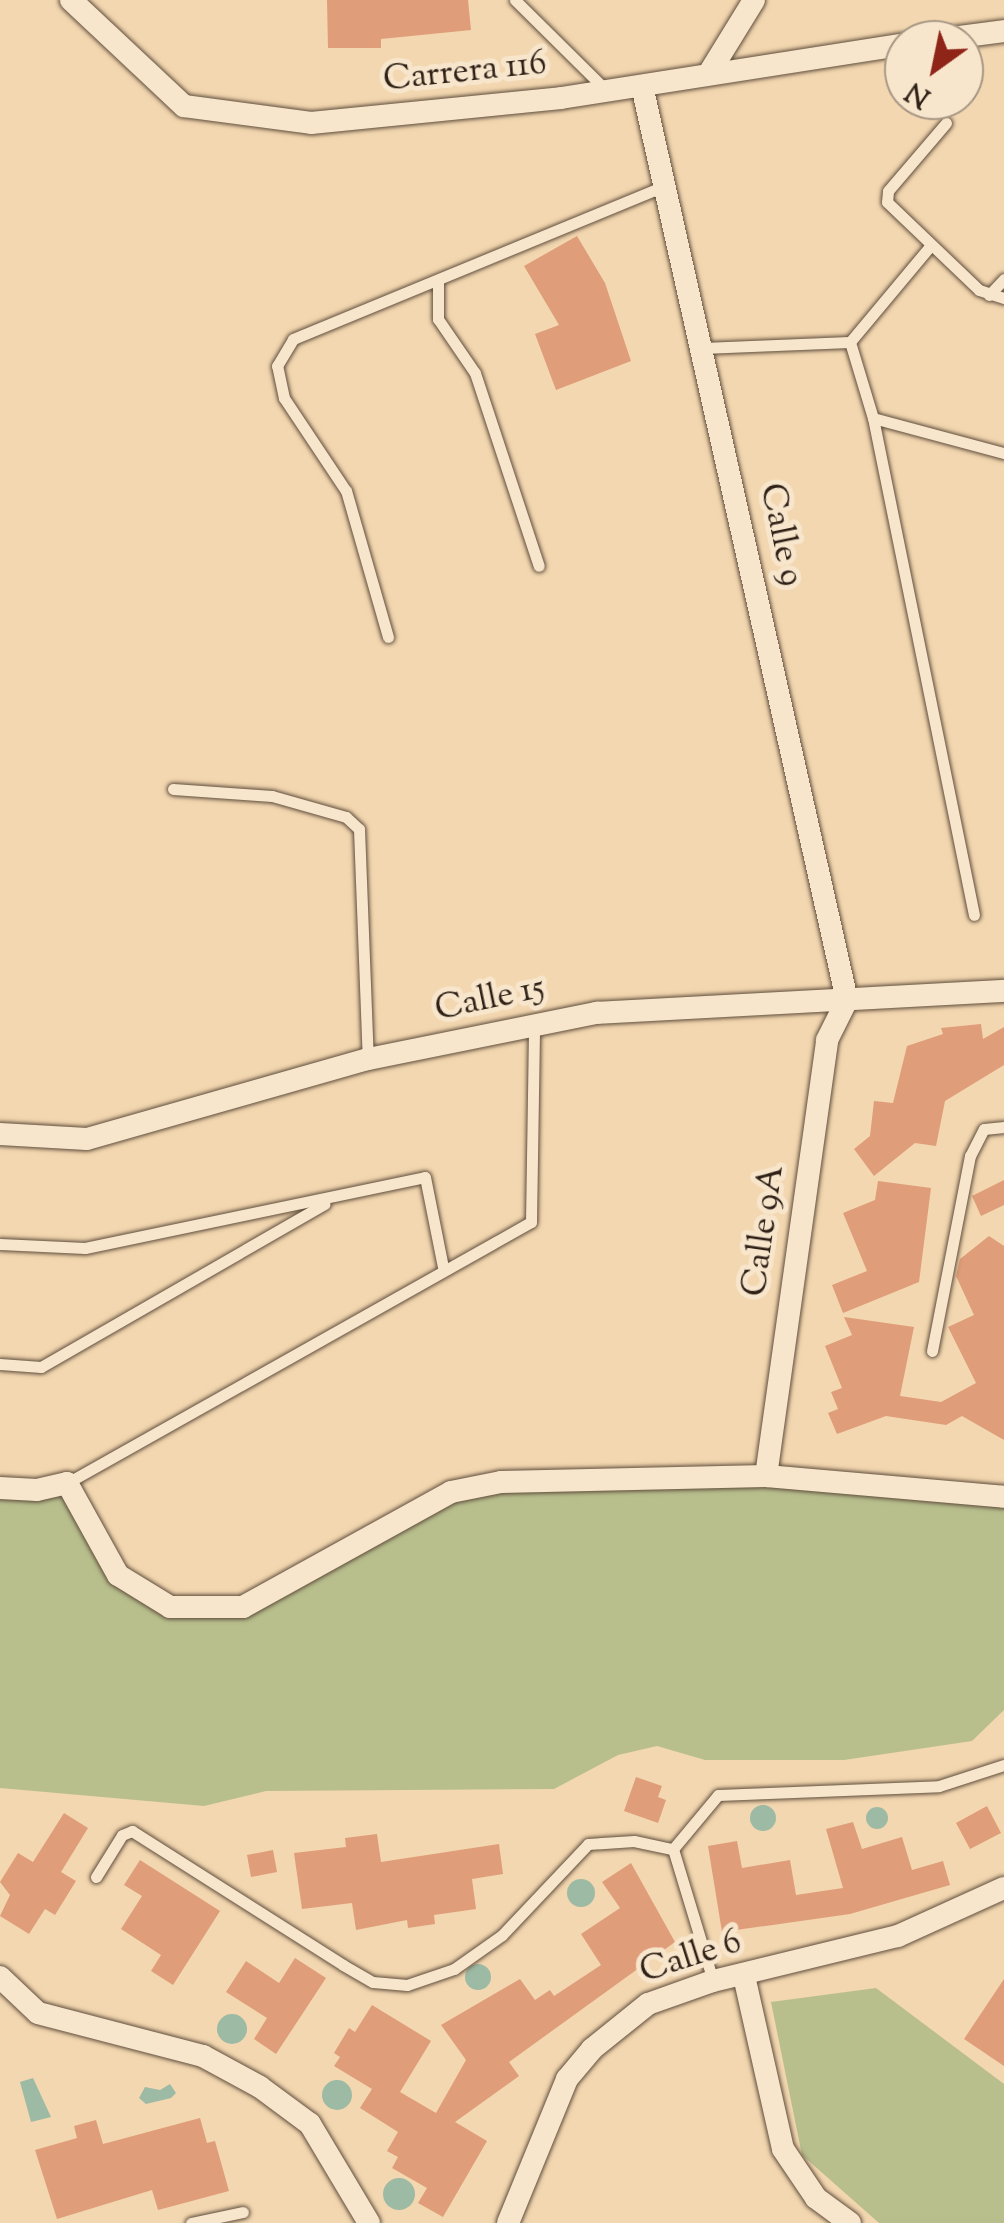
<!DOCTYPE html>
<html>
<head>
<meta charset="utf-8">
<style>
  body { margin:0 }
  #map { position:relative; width:1004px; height:2223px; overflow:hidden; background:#f3d7b0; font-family:"Sorts Mill Goudy",serif }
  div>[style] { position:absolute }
  .green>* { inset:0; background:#b8bf8d }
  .water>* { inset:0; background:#9dbaa5 }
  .round { border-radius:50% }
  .building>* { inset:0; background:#df9d79 }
  .roads { filter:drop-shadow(0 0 2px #604e3d) drop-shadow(0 0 2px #604e3d) }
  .lane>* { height:11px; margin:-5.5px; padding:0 5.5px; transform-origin:5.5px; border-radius:5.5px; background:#f7e5cc }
  .street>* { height:22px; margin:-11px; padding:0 11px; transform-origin:11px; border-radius:11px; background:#f7e5cc }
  span { translate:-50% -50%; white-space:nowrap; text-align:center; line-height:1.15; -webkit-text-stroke:10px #f7e5cc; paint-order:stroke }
  .street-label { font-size:35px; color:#2f2117 }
  .north { position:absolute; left:884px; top:20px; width:100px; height:100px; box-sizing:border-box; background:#f7e5cc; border:2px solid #a79784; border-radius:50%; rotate:213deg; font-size:28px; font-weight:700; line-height:40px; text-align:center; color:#2f2117 }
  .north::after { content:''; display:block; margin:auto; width:35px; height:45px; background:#8f2418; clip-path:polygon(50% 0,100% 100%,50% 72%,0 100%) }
</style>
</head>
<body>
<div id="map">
  <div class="green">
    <i style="clip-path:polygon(766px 1476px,1004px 1497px,1004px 1710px,972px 1741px,844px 1760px,705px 1760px,657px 1746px,618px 1755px,554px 1789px,266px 1791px,204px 1806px,0 1788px,0 1488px,67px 1483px,118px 1575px,171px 1607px,243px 1607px,451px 1492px)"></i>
    <i style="clip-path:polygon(876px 1988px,1004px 2084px,1004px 2223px,879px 2223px,802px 2155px,771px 2002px)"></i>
  </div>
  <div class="water">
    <i class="round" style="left:750px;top:1805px;width:26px;height:26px"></i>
    <i class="round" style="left:866px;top:1807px;width:22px;height:22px"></i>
    <i class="round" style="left:567px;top:1879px;width:28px;height:28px"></i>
    <i class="round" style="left:465px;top:1964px;width:26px;height:26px"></i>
    <i class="round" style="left:217px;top:2014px;width:30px;height:30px"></i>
    <i style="clip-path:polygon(33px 2078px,51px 2117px,31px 2122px,20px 2082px)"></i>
    <i class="round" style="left:322px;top:2080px;width:30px;height:30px"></i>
    <i style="clip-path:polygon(170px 2084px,176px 2093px,171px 2098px,146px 2104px,139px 2098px,145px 2087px,160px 2090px)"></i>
    <i class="round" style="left:383px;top:2178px;width:32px;height:32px"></i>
  </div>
  <div class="building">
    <i style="clip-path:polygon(327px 0,468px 0,471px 30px,381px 39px,381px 48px,328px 48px)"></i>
    <i style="clip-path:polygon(577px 236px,605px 283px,631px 361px,556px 390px,535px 334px,559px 325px,524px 266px)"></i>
    <i style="clip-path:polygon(981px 1024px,983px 1039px,1004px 1027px,1004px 1065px,945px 1101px,936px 1146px,915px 1143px,874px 1176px,854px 1149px,870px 1136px,874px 1101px,893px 1103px,907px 1046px,943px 1034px,941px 1028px)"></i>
    <i style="clip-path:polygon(1004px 1180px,1004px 1205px,981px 1216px,972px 1196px)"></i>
    <i style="clip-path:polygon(878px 1181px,931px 1188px,919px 1282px,843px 1313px,832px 1285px,867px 1271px,843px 1213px,875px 1200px)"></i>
    <i style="clip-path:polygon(989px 1236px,1004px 1246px,1004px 1440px,962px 1416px,946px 1425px,886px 1416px,837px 1434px,828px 1413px,838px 1409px,831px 1392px,842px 1388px,825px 1346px,852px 1335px,844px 1317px,914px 1327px,900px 1396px,941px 1402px,976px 1383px,948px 1327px,974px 1315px,956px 1276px,960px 1259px)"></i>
    <i style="clip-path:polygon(636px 1777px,662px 1786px,658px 1797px,666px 1800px,658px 1823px,624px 1811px)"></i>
    <i style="clip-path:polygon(987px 1806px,1001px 1833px,970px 1849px,956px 1823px)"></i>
    <i style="clip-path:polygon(64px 1813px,88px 1828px,61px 1872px,76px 1881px,55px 1915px,45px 1909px,29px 1934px,0 1916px,10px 1895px,0 1882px,18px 1853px,33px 1862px)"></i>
    <i style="clip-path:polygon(853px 1822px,862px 1849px,902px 1837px,912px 1870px,943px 1861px,950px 1885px,850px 1914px,722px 1932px,708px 1846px,737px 1841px,742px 1868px,790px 1860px,796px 1895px,843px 1888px,826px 1829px)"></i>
    <i style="clip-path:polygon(377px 1834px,381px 1862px,499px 1844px,503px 1874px,472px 1879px,476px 1909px,434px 1915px,435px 1924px,408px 1928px,407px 1920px,356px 1930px,352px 1903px,302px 1909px,294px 1853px,346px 1847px,345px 1838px)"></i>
    <i style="clip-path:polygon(273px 1850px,277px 1872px,251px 1877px,247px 1855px)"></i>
    <i style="clip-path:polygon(140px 1860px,220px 1911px,173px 1985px,151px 1971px,161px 1955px,121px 1929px,142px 1896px,124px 1885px)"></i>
    <i style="clip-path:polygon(631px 1863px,675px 1942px,509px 2062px,519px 2076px,455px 2122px,487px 2141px,443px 2217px,418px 2203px,427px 2188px,392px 2168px,398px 2157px,387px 2151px,398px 2132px,360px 2108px,372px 2089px,334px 2066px,340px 2057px,334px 2053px,349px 2028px,355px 2032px,372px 2005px,431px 2041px,400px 2092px,436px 2113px,466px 2060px,441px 2025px,520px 1979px,535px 2000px,550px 1990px,554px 1996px,601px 1965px,581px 1934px,620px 1908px,602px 1882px)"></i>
    <i style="clip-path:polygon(295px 1958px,326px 1978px,276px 2054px,254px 2039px,267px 2018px,226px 1992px,246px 1961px,279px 1983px)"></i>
    <i style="clip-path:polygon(1004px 1979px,1004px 2066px,964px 2039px)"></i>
    <i style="clip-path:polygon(200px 2118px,207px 2143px,215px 2141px,229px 2191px,158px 2210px,152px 2190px,57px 2219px,35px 2150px,77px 2138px,74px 2126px,96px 2120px,103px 2144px)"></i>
  </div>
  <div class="roads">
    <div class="lane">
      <i style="left:515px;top:0;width:129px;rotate:44.7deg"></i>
      <i style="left:946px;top:123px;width:89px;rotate:130.5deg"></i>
      <i style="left:888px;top:191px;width:11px;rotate:95deg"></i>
      <i style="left:887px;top:202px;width:127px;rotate:43.7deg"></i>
      <i style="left:979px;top:290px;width:26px;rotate:18deg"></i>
      <i style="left:931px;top:245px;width:126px;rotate:129.9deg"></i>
      <i style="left:850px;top:342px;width:79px;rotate:73.2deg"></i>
      <i style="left:873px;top:418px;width:507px;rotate:78.51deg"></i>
      <i style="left:438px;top:281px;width:38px;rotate:90deg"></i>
      <i style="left:438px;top:319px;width:65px;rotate:55.6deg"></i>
      <i style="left:475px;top:373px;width:203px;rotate:71.7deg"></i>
      <i style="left:989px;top:295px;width:22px;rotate:-47deg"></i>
      <i style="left:702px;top:348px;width:148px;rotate:-2.3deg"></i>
      <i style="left:873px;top:418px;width:136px;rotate:15deg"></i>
      <i style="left:388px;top:637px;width:152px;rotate:-106deg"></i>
      <i style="left:346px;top:491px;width:112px;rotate:-123.7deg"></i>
      <i style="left:284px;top:398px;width:33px;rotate:-102deg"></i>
      <i style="left:277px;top:366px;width:31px;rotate:-59deg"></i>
      <i style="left:293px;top:339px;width:401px;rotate:-22.4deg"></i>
      <i style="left:173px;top:789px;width:99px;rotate:4deg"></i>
      <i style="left:272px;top:796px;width:77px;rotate:15.8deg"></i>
      <i style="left:346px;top:817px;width:18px;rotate:43deg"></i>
      <i style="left:359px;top:829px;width:230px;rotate:87.8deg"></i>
      <i style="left:0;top:1244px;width:85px;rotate:2.7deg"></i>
      <i style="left:85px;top:1248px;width:347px;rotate:-11.8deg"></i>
      <i style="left:425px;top:1177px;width:92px;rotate:78.7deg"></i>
      <i style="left:932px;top:1351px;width:199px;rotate:-79deg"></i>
      <i style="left:970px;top:1156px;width:30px;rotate:-63deg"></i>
      <i style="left:984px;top:1129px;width:20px;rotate:-6deg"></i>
      <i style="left:0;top:1364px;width:41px;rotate:4.2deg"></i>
      <i style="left:41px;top:1367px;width:327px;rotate:-29.9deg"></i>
      <i style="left:67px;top:1483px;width:532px;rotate:-29.36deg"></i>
      <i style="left:531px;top:1222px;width:195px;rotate:-89.1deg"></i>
      <i style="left:673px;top:1849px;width:70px;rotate:-50.2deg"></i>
      <i style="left:718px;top:1795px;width:221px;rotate:-2.3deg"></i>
      <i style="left:939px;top:1786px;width:68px;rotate:-17.9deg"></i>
      <i style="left:673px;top:1849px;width:138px;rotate:73.1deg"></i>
      <i style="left:96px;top:1877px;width:49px;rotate:-58.2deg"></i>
      <i style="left:122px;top:1835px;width:11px;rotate:-22deg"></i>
      <i style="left:132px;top:1831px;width:250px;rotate:32.4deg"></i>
      <i style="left:343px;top:1965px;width:34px;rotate:30deg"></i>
      <i style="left:373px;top:1982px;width:34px;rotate:5deg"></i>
      <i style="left:407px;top:1985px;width:50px;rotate:-18.8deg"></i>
      <i style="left:454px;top:1969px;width:59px;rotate:-35.3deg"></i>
      <i style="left:502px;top:1935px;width:125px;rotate:-46.6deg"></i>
      <i style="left:588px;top:1844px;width:46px;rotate:-3.7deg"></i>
      <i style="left:634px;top:1841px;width:40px;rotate:12deg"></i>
      <i style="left:191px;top:2223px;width:53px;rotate:-11.9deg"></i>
    </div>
    <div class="street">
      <i style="left:71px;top:0;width:155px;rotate:43.2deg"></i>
      <i style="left:184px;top:106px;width:128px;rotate:7.6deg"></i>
      <i style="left:311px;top:123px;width:251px;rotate:-5.7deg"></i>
      <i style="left:561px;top:98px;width:347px;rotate:-8.9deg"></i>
      <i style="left:936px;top:40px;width:69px;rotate:-7.5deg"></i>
      <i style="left:711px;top:70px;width:82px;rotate:-58.4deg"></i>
      <i style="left:642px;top:86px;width:937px;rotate:77.36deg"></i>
      <i style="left:0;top:1134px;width:87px;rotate:3.3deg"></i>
      <i style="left:87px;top:1139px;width:292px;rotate:-15.9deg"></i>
      <i style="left:368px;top:1059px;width:234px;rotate:-11.4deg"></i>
      <i style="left:597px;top:1013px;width:408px;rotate:-3.1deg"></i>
      <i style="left:766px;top:1476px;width:440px;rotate:-82deg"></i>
      <i style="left:827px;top:1040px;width:45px;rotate:-63.4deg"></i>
      <i style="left:0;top:1488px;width:37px;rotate:3deg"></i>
      <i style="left:37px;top:1490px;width:31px;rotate:-13deg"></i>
      <i style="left:67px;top:1483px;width:105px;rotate:61deg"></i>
      <i style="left:118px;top:1575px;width:61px;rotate:31.6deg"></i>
      <i style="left:170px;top:1607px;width:73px"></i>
      <i style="left:243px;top:1607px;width:238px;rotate:-28.9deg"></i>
      <i style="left:451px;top:1492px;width:51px;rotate:-11.3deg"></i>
      <i style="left:501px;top:1482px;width:265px;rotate:-1.3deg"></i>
      <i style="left:766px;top:1476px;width:239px;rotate:5deg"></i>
      <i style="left:744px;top:1976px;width:177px;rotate:77.3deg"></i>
      <i style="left:783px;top:2149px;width:59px;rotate:56deg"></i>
      <i style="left:816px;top:2198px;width:42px;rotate:36.3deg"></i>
      <i style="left:0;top:1977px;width:52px;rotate:43.5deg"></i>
      <i style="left:38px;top:2013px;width:171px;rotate:14.6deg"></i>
      <i style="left:203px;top:2056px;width:65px;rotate:28.5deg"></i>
      <i style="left:260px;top:2087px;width:62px;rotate:36.5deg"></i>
      <i style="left:310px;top:2124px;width:115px;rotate:59.2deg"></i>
      <i style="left:508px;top:2223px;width:156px;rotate:-67.7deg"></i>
      <i style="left:567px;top:2079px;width:39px;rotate:-50deg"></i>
      <i style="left:592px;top:2049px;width:72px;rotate:-38.8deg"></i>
      <i style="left:648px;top:2004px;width:69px;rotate:-19.5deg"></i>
      <i style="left:713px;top:1981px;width:190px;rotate:-13.7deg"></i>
      <i style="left:898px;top:1936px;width:116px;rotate:-24.4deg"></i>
    </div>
  </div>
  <div class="street-label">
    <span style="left:465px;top:73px;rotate:-6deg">Carrera 116</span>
    <span style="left:780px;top:535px;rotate:78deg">Calle 9</span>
    <span style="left:490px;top:1000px;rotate:-12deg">Calle 15</span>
    <span style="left:765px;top:1231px;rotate:-82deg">Calle 9A</span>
    <span style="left:691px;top:1958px;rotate:-18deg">Calle 6</span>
  </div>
  <div class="north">N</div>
</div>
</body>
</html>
